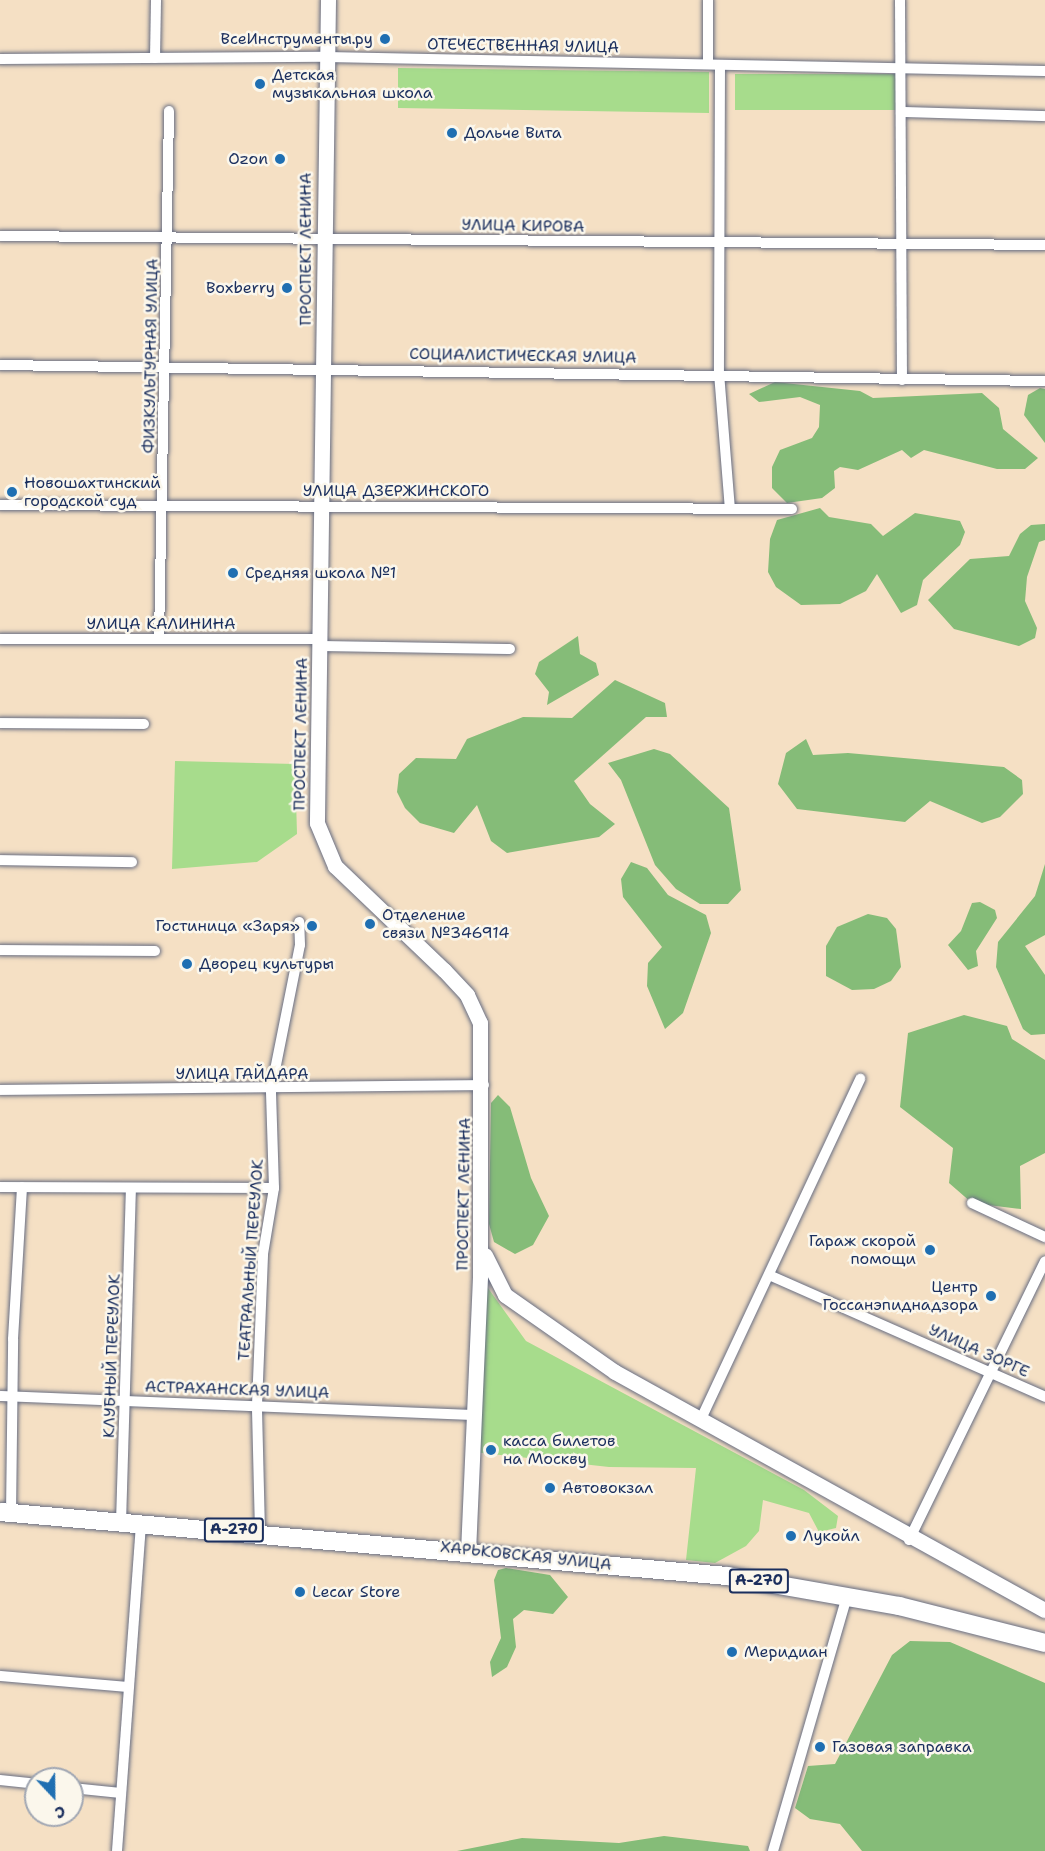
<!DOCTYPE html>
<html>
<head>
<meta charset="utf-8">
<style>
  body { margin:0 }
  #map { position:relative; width:1045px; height:1851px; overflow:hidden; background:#f5e0c4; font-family:"Shantell Sans",sans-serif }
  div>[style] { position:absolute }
  .green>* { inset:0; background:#a7dc8c }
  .forest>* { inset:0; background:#85bc78 }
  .roads { filter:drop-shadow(0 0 2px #676d82) drop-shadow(0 0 2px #676d82) }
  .street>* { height:10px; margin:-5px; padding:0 5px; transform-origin:5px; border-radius:5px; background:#fff }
  .secondary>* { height:15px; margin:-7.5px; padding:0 7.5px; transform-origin:7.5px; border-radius:7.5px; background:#fff }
  .highway>* { height:18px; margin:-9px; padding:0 9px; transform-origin:9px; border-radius:9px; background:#fff }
  .dots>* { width:16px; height:16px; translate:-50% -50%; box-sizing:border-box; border:3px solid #fbf7ec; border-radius:50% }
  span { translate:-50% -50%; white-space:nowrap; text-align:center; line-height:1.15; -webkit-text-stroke:5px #fbf7ec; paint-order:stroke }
  .shield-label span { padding:2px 4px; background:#fbf7ec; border:2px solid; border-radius:4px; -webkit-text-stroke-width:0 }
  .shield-label { font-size:15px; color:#1b2f5e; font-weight:700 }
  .poi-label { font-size:16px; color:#1b2f5e }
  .right { translate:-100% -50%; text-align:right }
  .left { translate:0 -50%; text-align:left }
  .street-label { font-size:16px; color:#1b2f5e }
  .north { position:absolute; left:24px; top:1767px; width:60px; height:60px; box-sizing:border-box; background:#fbf7ec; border:2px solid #a1a7b3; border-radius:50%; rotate:158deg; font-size:16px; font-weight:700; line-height:24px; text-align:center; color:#1b2f5e }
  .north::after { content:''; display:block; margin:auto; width:21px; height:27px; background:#1f6fb2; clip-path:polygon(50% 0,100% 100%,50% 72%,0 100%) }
</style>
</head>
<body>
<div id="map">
  <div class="green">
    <i style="clip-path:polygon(398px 68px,709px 72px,709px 113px,398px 108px)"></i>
    <i style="clip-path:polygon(735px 74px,897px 74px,897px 110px,735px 110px)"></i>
    <i style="clip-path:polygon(175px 761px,295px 764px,297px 834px,257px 862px,172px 869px)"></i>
    <i style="clip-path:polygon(480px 1277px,526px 1341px,804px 1490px,838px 1516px,836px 1528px,819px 1532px,809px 1513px,763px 1500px,759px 1531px,746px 1546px,715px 1563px,686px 1560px,696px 1468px,609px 1467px,473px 1452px)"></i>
  </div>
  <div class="forest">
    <i style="clip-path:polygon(775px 382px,860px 391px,873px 398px,982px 393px,999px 408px,1003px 429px,1038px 458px,1025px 469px,997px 469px,924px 450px,911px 458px,902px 450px,858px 470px,840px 467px,834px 471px,835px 488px,822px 498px,787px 503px,772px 488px,772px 467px,780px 450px,812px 438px,819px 427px,820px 405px,800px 397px,759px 402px,749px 394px)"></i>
    <i style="clip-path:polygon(1040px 388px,1045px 389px,1045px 443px,1024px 415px,1028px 395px)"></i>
    <i style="clip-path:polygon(820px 508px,829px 517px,871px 524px,883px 536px,915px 513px,960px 521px,965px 532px,960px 545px,923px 580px,917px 605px,901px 613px,877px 574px,866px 591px,840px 604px,801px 605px,776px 587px,768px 572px,770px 539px,777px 520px)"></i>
    <i style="clip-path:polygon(1045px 524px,1045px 540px,1039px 542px,1027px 577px,1025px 601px,1037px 628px,1035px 638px,1019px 646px,954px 629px,928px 600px,970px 559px,1009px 556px,1020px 534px,1031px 525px)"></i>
    <i style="clip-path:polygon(578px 636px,580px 654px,596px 663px,599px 675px,547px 705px,549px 692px,535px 674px,539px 662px)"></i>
    <i style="clip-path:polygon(615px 680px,665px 703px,667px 717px,646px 717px,574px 781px,590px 804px,615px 824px,599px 837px,507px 853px,491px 841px,477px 805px,454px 833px,420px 823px,405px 808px,397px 792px,399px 774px,416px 758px,456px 759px,467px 739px,523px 717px,572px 718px)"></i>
    <i style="clip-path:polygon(806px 739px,813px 755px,848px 753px,1004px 767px,1022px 780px,1023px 794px,1000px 817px,982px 823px,930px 801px,905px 822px,797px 809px,778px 784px,786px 753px)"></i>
    <i style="clip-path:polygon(654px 749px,670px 754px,729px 808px,741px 890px,728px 904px,700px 904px,676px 889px,655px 865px,621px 780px,608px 763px)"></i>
    <i style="clip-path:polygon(631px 862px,647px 868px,668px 895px,706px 915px,711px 933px,683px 1013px,665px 1029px,647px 986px,648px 963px,662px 947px,623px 897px,621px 879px)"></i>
    <i style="clip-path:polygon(1045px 864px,1045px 935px,1025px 946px,1045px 975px,1045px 1034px,1031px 1035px,1023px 1029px,996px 967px,998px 942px,1035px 896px)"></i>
    <i style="clip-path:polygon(980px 902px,995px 910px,997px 918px,976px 951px,978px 966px,968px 970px,948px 945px,961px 931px,972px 903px)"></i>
    <i style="clip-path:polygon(868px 914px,887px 918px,896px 929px,901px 967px,891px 981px,874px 989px,852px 990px,826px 976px,826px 946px,837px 927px)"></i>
    <i style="clip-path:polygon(964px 1015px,1007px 1026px,1012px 1039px,1045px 1060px,1045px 1153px,1020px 1166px,1021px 1209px,972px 1203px,949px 1183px,953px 1148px,900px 1107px,908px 1033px)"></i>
    <i style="clip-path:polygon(498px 1095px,510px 1107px,531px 1178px,549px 1216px,533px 1245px,515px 1254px,494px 1242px,489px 1224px,491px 1103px)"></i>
    <i style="clip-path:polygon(506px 1568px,550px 1575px,568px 1597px,553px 1614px,524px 1610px,513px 1619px,516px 1647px,507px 1667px,492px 1677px,490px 1662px,501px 1638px,494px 1580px,498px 1570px)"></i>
    <i style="clip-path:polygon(910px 1641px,950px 1642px,1045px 1683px,1045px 1851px,862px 1851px,840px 1824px,810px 1819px,795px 1808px,808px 1766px,835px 1764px,892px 1655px)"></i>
    <i style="clip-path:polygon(664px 1836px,748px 1846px,750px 1851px,457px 1851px,522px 1838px,619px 1843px)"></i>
  </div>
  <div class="roads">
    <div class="street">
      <i style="left:900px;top:0;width:380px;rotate:89.7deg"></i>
      <i style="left:155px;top:58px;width:58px;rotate:-89deg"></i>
      <i style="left:0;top:59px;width:326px;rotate:-0.4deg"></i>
      <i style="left:326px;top:57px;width:719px;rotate:1.12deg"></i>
      <i style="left:708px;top:64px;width:64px;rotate:-90deg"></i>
      <i style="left:720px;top:65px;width:308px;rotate:90.2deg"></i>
      <i style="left:719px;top:373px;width:136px;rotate:85.4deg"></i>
      <i style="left:901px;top:112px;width:144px;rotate:1.6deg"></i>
      <i style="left:0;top:236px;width:1045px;rotate:0.49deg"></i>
      <i style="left:0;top:365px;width:1045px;rotate:0.88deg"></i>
      <i style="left:0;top:505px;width:792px;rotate:0.29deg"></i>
      <i style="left:0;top:639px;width:322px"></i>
      <i style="left:159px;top:639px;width:528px;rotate:-88.91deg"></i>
      <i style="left:321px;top:646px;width:189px;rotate:0.9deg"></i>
      <i style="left:0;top:723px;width:144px;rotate:0.4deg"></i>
      <i style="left:0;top:860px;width:132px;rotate:0.9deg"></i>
      <i style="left:0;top:950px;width:155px;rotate:0.4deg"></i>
      <i style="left:0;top:1090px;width:484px;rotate:-0.6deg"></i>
      <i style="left:0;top:1187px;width:274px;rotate:0.2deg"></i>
      <i style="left:972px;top:1203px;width:81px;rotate:25deg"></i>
      <i style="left:769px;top:1275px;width:302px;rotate:23.8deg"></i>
      <i style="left:0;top:1396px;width:474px;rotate:2.3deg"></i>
      <i style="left:700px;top:1421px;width:378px;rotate:-64.9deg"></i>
      <i style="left:11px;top:1514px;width:175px;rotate:-89.3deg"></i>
      <i style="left:13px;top:1339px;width:152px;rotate:-86.6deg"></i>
      <i style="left:121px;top:1523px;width:333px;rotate:-88.3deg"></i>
      <i style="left:260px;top:1532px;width:127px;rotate:-91.4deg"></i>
      <i style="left:257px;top:1405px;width:151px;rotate:-87.7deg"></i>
      <i style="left:263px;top:1254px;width:67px;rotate:-80.5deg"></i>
      <i style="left:274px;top:1188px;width:98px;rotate:-91.8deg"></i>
      <i style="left:271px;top:1090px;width:148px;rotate:-78.7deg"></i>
      <i style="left:300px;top:945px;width:23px;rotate:-92deg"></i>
      <i style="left:909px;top:1540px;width:310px;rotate:-64deg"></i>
      <i style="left:0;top:1676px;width:129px;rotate:4.9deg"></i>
      <i style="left:0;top:1780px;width:36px;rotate:6deg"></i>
      <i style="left:72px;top:1788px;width:49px;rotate:5.8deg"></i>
      <i style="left:117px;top:1851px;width:327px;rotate:-85.8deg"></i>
      <i style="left:773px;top:1851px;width:266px;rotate:-73.8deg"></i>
    </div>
    <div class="secondary">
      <i style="left:328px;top:0;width:823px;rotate:90.77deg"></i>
      <i style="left:317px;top:823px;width:47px;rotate:67.3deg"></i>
      <i style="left:335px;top:866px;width:151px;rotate:43.7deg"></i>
      <i style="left:444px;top:970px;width:34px;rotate:47deg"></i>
      <i style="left:467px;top:995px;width:31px;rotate:65deg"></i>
      <i style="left:480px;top:1023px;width:254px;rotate:90deg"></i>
      <i style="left:480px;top:1277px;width:274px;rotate:92.5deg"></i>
      <i style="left:485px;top:1255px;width:45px;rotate:63.4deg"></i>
      <i style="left:505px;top:1295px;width:134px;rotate:35deg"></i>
      <i style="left:615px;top:1372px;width:491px;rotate:29deg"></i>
    </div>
    <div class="highway">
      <i style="left:0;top:1512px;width:730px;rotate:5.03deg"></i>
      <i style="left:727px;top:1576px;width:175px;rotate:9.9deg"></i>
      <i style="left:899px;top:1606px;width:151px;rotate:14.2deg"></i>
    </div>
  </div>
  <div class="dots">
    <i style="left:385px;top:39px;background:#1f6fb2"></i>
    <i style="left:260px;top:84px;background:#1f6fb2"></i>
    <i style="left:452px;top:133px;background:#1f6fb2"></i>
    <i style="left:280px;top:159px;background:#1f6fb2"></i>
    <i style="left:287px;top:288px;background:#1f6fb2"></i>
    <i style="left:12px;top:492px;background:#1f6fb2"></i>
    <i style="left:233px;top:573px;background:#1f6fb2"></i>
    <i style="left:370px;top:924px;background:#1f6fb2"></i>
    <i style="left:312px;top:926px;background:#1f6fb2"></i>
    <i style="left:187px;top:964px;background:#1f6fb2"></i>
    <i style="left:930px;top:1250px;background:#1f6fb2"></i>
    <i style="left:991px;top:1296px;background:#1f6fb2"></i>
    <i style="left:491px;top:1450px;background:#1f6fb2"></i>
    <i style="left:550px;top:1488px;background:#1f6fb2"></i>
    <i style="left:791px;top:1536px;background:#1f6fb2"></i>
    <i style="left:300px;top:1592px;background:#1f6fb2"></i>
    <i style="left:732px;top:1652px;background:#1f6fb2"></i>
    <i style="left:820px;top:1747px;background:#1f6fb2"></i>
  </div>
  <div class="shield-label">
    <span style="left:234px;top:1530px">А-270</span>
    <span style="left:759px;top:1581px">А-270</span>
  </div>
  <div class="poi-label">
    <span class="right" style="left:373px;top:39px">ВсеИнструменты.ру</span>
    <span class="left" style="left:272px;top:84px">Детская<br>музыкальная школа</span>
    <span class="left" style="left:464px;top:133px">Дольче Вита</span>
    <span class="right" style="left:268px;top:159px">Ozon</span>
    <span class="right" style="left:275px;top:288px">Boxberry</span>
    <span class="left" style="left:24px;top:492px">Новошахтинский<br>городской суд</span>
    <span class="left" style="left:245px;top:573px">Средняя школа №1</span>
    <span class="left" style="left:382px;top:924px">Отделение<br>связи №346914</span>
    <span class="right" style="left:300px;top:926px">Гостиница «Заря»</span>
    <span class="left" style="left:199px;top:964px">Дворец культуры</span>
    <span class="right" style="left:916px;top:1250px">Гараж скорой<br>помощи</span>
    <span class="right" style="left:978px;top:1296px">Центр<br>Госсанэпиднадзора</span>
    <span class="left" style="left:503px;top:1450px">касса билетов<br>на Москву</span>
    <span class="left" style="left:562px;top:1488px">Автовокзал</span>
    <span class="left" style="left:803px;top:1536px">Лукойл</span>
    <span class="left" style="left:312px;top:1592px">Lecar Store</span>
    <span class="left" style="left:744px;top:1652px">Меридиан</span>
    <span class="left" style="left:832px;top:1747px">Газовая заправка</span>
  </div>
  <div class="street-label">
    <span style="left:523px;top:46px;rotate:1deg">ОТЕЧЕСТВЕННАЯ УЛИЦА</span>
    <span style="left:523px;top:226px;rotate:1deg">УЛИЦА КИРОВА</span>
    <span style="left:306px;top:249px;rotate:-90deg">ПРОСПЕКТ ЛЕНИНА</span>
    <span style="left:151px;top:356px;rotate:-89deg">ФИЗКУЛЬТУРНАЯ УЛИЦА</span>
    <span style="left:523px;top:356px;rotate:1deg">СОЦИАЛИСТИЧЕСКАЯ УЛИЦА</span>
    <span style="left:396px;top:491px">УЛИЦА ДЗЕРЖИНСКОГО</span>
    <span style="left:161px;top:624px">УЛИЦА КАЛИНИНА</span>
    <span style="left:301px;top:734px;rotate:-89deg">ПРОСПЕКТ ЛЕНИНА</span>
    <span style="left:242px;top:1074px">УЛИЦА ГАЙДАРА</span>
    <span style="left:464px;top:1194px;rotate:-89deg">ПРОСПЕКТ ЛЕНИНА</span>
    <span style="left:251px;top:1260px;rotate:-86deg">ТЕАТРАЛЬНЫЙ ПЕРЕУЛОК</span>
    <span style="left:979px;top:1351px;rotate:24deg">УЛИЦА ЗОРГЕ</span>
    <span style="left:112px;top:1356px;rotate:-88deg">КЛУБНЫЙ ПЕРЕУЛОК</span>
    <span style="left:237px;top:1390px;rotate:2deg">АСТРАХАНСКАЯ УЛИЦА</span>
    <span style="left:526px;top:1556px;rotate:6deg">ХАРЬКОВСКАЯ УЛИЦА</span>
  </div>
  <div class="north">С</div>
</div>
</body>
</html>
